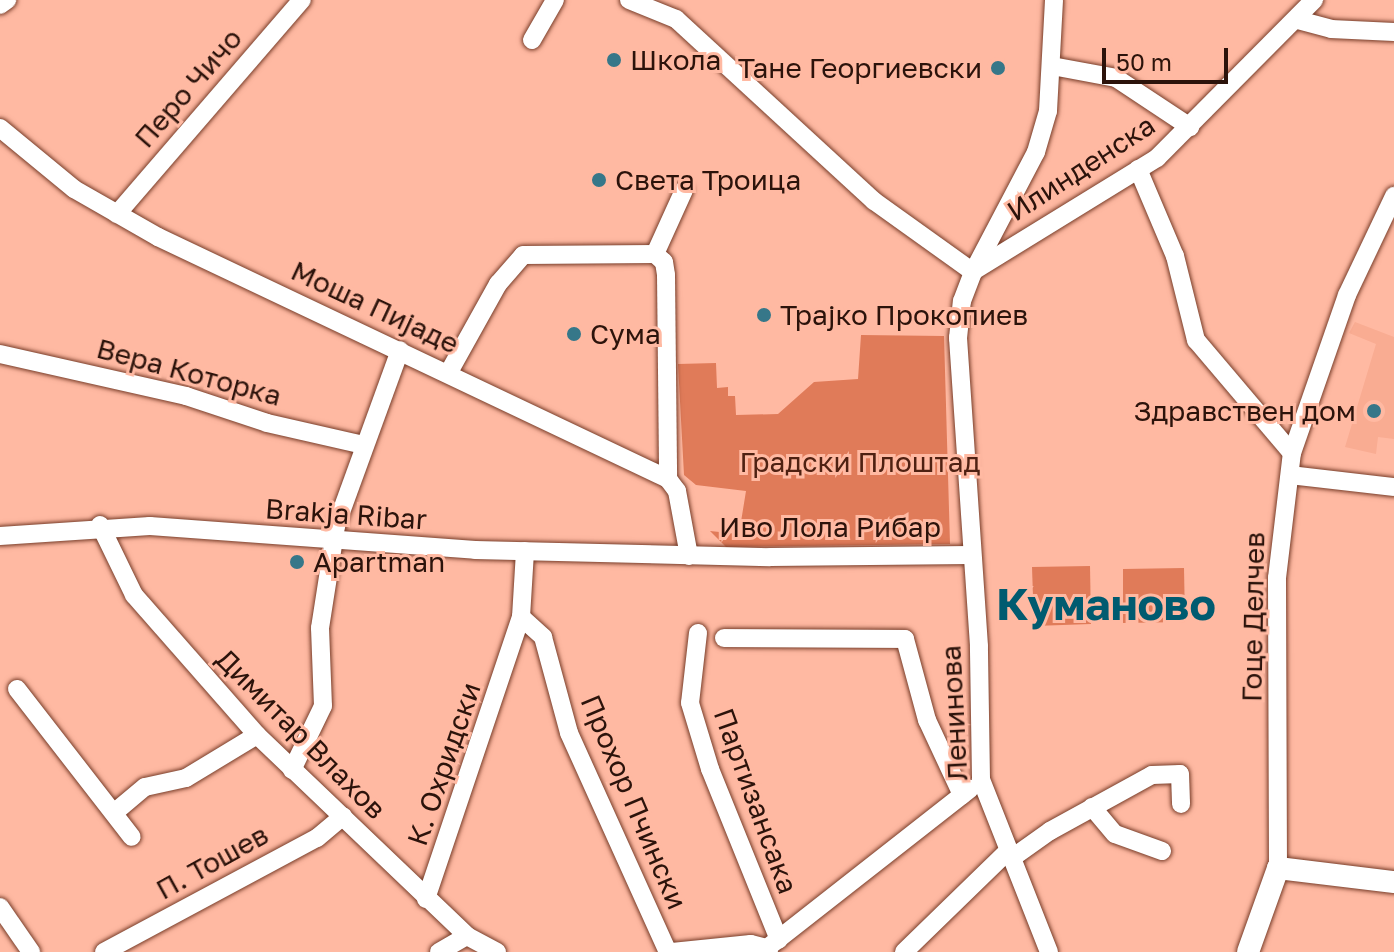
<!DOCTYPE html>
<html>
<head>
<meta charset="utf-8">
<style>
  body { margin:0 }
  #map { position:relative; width:1394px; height:952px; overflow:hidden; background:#ffb9a2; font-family:"Golos Text",sans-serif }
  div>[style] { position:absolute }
  .built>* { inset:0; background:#f9ac92 }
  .green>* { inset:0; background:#e07b59 }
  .roads { filter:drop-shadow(0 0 2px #783d29) drop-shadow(0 0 2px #783d29) }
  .minor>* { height:18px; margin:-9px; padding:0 9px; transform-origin:9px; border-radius:9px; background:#fff }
  .major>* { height:22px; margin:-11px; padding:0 11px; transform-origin:11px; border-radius:11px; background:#fff }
  .dots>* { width:22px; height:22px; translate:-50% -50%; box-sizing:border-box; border:4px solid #ffb9a2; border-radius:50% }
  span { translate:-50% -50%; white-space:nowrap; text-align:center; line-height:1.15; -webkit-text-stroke:6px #ffb9a2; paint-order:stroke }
  .poi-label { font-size:28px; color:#2c130b }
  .left { translate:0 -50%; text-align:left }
  .right { translate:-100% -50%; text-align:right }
  .street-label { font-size:28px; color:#2c130b }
  .park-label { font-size:28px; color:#4f2112 }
  .town-label { font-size:44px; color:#005b70; font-weight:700 }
  .scale { position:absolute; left:1102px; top:48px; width:126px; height:36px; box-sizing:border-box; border:4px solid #2c130b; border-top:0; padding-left:10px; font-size:24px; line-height:28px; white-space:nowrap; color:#2c130b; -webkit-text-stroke:6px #ffb9a2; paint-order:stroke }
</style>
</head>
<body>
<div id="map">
  <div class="built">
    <i style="clip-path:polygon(1355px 322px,1394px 337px,1394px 439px,1378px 437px,1376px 454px,1345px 447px,1376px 344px,1349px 333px)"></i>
  </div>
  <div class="green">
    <i style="clip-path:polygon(861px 335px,944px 336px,950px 544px,726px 547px,710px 531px,739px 534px,746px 491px,696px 485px,684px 475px,678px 364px,716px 363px,717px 388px,728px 387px,728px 396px,735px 396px,736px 415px,778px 414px,814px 382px,858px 379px)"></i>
    <i style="clip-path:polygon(1090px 566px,1091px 624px,1034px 626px,1032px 567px)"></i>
    <i style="clip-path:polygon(1184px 568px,1185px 622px,1123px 623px,1123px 569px)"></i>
  </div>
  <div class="roads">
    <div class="minor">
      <i style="left:629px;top:0;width:51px;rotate:22deg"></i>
      <i style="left:676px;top:19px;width:269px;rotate:42.6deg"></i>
      <i style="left:874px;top:201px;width:122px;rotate:35.6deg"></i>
      <i style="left:0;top:5px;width:9px;rotate:-36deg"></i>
      <i style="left:1298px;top:20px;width:34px;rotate:15deg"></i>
      <i style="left:1331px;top:29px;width:63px;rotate:2.7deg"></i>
      <i style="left:532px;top:40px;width:46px;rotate:-60.1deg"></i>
      <i style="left:1052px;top:66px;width:65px;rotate:10.6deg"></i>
      <i style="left:1116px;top:78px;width:89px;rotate:33.5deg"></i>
      <i style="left:0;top:128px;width:96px;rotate:39.5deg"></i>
      <i style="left:74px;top:189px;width:97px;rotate:29.7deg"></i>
      <i style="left:158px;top:237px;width:565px;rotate:25.38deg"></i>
      <i style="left:668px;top:479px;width:15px;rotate:53deg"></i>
      <i style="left:677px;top:491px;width:66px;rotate:79.5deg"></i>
      <i style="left:1138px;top:169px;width:95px;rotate:67deg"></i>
      <i style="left:1175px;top:256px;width:87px;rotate:76deg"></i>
      <i style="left:1196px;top:340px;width:148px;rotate:49.7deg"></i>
      <i style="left:117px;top:214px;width:283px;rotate:-49.2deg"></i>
      <i style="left:655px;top:254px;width:70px;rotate:-65.6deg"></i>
      <i style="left:975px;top:270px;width:214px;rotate:-31.6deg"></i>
      <i style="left:1157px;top:158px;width:223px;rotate:-45.2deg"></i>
      <i style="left:0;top:354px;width:191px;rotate:12.7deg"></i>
      <i style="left:186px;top:396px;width:85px;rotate:18.4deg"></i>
      <i style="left:267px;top:423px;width:99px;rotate:12.8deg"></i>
      <i style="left:449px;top:372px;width:101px;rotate:-60.9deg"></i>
      <i style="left:498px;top:284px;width:38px;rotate:-49deg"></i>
      <i style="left:523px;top:255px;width:132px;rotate:-0.4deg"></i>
      <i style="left:655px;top:254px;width:12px;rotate:42deg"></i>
      <i style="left:664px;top:262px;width:13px;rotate:81deg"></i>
      <i style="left:666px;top:275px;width:204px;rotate:89.4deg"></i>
      <i style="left:1290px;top:475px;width:105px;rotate:6.6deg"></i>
      <i style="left:100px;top:525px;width:78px;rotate:64.1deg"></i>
      <i style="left:134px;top:595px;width:186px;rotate:48.7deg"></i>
      <i style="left:257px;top:735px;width:291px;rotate:43.7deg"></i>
      <i style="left:467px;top:936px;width:34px;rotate:28deg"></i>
      <i style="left:0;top:536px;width:150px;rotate:-3.8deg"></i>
      <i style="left:150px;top:526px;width:326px;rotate:4.2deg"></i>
      <i style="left:475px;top:550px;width:295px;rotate:1.4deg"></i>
      <i style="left:770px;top:557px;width:201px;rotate:-0.6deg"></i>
      <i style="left:521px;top:617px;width:66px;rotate:-86.5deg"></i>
      <i style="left:698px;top:633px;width:70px;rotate:96.5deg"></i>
      <i style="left:690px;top:703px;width:69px;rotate:73.1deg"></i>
      <i style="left:710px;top:769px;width:184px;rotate:68deg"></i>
      <i style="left:724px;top:638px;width:181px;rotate:0.3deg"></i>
      <i style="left:905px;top:639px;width:84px;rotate:74.8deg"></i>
      <i style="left:927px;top:720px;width:83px;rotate:65deg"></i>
      <i style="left:17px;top:689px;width:187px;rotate:52.2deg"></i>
      <i style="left:292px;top:770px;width:71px;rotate:-64.2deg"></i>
      <i style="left:323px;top:706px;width:78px;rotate:-92.2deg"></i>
      <i style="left:320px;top:628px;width:103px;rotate:-81.1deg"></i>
      <i style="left:336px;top:526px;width:187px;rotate:-70deg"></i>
      <i style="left:1092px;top:807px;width:35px;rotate:50deg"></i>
      <i style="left:1115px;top:834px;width:50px;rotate:19.9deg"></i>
      <i style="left:115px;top:812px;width:39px;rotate:-40deg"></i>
      <i style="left:145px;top:787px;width:42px;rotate:-12.4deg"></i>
      <i style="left:186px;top:778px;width:83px;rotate:-31.2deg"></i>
      <i style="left:1012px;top:858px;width:47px;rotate:-35.4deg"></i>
      <i style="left:1050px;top:831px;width:116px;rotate:-28.8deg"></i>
      <i style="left:1152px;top:775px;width:28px;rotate:-2deg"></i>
      <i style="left:1180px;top:774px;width:30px;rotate:88deg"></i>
      <i style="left:1278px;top:868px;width:290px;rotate:-90.2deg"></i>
      <i style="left:1277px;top:578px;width:126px;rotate:-83.2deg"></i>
      <i style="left:1292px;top:453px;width:167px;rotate:-70.8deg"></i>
      <i style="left:1347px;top:295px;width:110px;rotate:-64.6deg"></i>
      <i style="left:426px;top:899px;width:298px;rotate:-71.4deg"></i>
      <i style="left:521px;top:617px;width:30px;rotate:42deg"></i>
      <i style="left:543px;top:637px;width:99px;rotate:74.8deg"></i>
      <i style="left:569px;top:733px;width:240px;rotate:65.7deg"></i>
      <i style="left:0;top:907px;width:55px;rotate:55.4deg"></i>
      <i style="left:104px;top:952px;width:242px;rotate:-28.2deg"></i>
      <i style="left:317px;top:838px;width:34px;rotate:-40deg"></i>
      <i style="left:439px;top:952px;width:32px;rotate:-30deg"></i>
      <i style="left:672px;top:952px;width:79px;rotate:-5.8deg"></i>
      <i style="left:751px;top:944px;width:16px;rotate:14deg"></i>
      <i style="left:769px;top:952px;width:4px;rotate:-117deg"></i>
      <i style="left:767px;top:948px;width:258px;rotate:-38.1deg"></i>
      <i style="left:904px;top:952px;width:146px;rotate:-44.2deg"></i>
      <i style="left:1049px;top:952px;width:186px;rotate:-111.5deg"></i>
      <i style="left:981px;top:779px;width:133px;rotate:-90.9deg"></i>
      <i style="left:979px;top:646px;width:309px;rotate:-93.9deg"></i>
      <i style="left:958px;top:338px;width:37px;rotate:-84deg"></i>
      <i style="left:962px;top:301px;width:31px;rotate:-69deg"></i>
      <i style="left:973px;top:272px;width:136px;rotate:-62.3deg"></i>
      <i style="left:1036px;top:152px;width:43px;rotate:-73.7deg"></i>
      <i style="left:1048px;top:111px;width:111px;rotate:-86.9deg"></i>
    </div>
    <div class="major">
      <i style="left:1248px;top:952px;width:89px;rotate:-70.3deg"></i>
      <i style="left:1278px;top:868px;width:117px;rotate:6.9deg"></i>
    </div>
  </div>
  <div class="dots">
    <i style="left:614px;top:60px;background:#367789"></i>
    <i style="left:998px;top:68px;background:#367789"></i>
    <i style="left:599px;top:180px;background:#367789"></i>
    <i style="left:764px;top:315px;background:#367789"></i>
    <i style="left:574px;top:334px;background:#367789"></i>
    <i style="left:1374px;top:411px;background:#367789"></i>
    <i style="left:297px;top:562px;background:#367789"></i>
  </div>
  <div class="poi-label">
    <span class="left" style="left:630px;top:60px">Школа</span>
    <span class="right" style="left:982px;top:68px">Тане Георгиевски</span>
    <span class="left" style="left:615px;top:180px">Света Троица</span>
    <span class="left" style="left:780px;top:315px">Трајко Прокопиев</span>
    <span class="left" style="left:590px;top:334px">Сума</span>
    <span class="right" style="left:1356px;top:411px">Здравствен дом</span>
    <span class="left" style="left:313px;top:562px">Apartman</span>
  </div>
  <div class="street-label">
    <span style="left:188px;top:88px;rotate:-49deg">Перо Чичо</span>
    <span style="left:1081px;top:168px;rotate:-33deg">Илинденска</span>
    <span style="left:375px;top:307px;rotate:25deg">Моша Пијаде</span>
    <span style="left:189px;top:372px;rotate:15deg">Вера Которка</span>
    <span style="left:346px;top:514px;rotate:4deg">Brakja Ribar</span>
    <span style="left:830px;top:527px">Иво Лола Рибар</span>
    <span style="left:1253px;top:617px;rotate:-89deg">Гоце Делчев</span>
    <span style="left:954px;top:713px;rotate:-93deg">Ленинова</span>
    <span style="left:301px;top:734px;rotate:45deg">Димитар Влахов</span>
    <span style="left:444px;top:764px;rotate:-71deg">К. Охридски</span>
    <span style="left:756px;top:801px;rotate:70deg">Партизансака</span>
    <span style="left:634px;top:802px;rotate:67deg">Прохор Пчински</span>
    <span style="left:212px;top:862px;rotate:-29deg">П. Тошев</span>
  </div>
  <div class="park-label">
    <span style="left:860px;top:462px">Градски Плоштад</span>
  </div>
  <div class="town-label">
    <span style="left:1106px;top:604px">Куманово</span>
  </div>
  <div class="scale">50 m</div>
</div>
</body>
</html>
